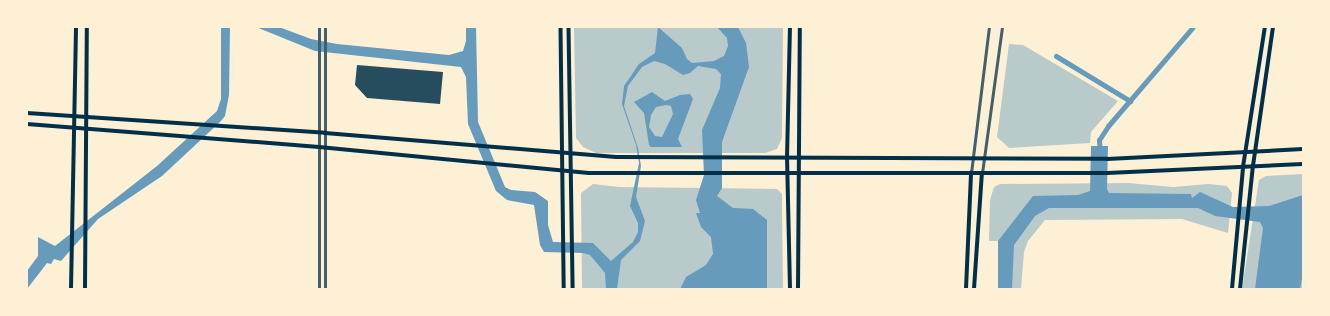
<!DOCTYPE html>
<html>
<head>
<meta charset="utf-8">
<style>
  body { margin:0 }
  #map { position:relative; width:1330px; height:316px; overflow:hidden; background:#fdf0d5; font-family:"Golos Text",sans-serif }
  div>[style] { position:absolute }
  .green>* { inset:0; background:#b9caca }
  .water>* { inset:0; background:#669bbc }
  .canal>* { height:5px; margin:-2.5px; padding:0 2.5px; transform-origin:2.5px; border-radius:2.5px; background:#669bbc }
  .building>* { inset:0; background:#264d5e }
  .tertiary>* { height:3px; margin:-1.5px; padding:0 1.5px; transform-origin:1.5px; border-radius:1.5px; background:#3f606c }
  .secondary>* { height:3.5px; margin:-1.75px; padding:0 1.75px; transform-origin:1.75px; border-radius:1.75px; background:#003049 }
  .primary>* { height:4px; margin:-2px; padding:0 2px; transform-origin:2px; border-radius:2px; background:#003049 }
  span { translate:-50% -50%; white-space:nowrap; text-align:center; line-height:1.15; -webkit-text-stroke:4px #fdf0d5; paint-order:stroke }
  .frame { position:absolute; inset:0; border:28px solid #fdf0d5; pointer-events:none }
</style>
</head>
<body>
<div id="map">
  <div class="green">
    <i style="clip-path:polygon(574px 27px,783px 27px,782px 138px,777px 149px,765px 153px,596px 153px,583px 147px,576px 138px)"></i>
    <i style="clip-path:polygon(1009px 44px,1023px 45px,1118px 101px,1091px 132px,1090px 143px,1009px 148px,997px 137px)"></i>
    <i style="clip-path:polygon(1303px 174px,1303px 289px,1242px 289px,1259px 180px,1266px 176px)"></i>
    <i style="clip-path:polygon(1128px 183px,1173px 187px,1209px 184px,1227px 186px,1232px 193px,1228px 233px,1182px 219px,1045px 220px,1028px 241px,1024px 252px,1021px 289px,998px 289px,998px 241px,989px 241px,990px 200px,994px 187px,1000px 184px)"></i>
    <i style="clip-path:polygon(593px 184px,619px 187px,777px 189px,782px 194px,782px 204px,783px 289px,582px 289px,581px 193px)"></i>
  </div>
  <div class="water">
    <i style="clip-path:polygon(221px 27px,230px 27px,229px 95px,225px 116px,220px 122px,162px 176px,98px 219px,61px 261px,54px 259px,51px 264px,47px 263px,27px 289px,27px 271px,38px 256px,38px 237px,55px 246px,157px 166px,217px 111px,221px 99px)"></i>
    <i style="clip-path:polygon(256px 27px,279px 27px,311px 39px,337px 44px,449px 55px,463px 51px,466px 41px,466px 27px,476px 27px,478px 122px,505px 187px,511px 190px,535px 192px,548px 201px,548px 225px,553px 242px,593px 243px,611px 261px,633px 242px,638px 232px,638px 223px,630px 206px,639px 163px,636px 145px,622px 104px,624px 86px,639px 64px,655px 53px,658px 27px,682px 48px,687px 59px,692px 63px,714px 61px,724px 56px,728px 46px,727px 38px,717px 27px,738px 27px,746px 43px,749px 67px,722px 142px,722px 188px,717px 196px,733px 208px,753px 209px,767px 220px,767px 289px,680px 289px,686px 277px,706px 265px,713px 254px,711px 237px,701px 227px,696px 213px,700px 213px,696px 200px,704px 175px,702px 130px,720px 88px,721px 74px,716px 69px,698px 66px,690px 73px,683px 75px,665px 64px,654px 61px,642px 67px,628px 86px,624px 106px,638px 148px,641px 166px,636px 197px,645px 221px,640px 241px,621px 260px,617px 289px,606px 289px,605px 273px,590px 255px,583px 253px,544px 252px,540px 245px,534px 205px,507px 200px,496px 191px,468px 124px,466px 77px,461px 67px,315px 51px)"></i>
    <i style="clip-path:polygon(evenodd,652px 92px,665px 101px,680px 95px,690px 94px,693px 99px,678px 139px,682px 147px,651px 147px,649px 145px,644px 113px,634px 102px,652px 92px,666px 105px,671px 106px,673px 114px,662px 137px,655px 136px,649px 127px,651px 115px,656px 107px,666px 105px)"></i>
    <i style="clip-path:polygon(1091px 146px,1108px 146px,1107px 189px,1109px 193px,1191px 194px,1192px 198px,1200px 192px,1233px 207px,1269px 206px,1303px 195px,1303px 273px,1300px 289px,1255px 289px,1263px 228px,1260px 222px,1215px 216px,1198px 208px,1049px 208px,1035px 216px,1014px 245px,1012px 289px,998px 289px,998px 241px,1033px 196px,1078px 195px,1090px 191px)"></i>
  </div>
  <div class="canal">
    <i style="left:1056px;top:56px;width:87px;rotate:31.3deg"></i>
    <i style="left:1100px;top:152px;width:12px;rotate:-95deg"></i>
    <i style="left:1099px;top:140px;width:17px;rotate:-57deg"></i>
    <i style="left:1108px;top:126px;width:130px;rotate:-49.4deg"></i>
  </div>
  <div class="building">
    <i style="clip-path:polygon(357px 65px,443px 72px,440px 104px,367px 98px,355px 85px)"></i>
  </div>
  <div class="tertiary">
    <i style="left:319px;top:27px;width:262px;rotate:90deg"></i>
    <i style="left:325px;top:27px;width:262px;rotate:90deg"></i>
    <i style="left:971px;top:173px;width:147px;rotate:-83deg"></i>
    <i style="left:982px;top:173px;width:147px;rotate:-82.2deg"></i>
  </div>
  <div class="secondary">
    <i style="left:561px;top:27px;width:262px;rotate:89.3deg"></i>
    <i style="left:569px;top:27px;width:262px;rotate:89.1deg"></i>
    <i style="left:790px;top:289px;width:131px;rotate:-91.3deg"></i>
    <i style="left:787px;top:158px;width:131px;rotate:-88.7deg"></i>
    <i style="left:798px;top:289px;width:262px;rotate:-89.6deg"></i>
    <i style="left:966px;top:289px;width:116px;rotate:-87.5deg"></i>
    <i style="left:974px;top:289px;width:116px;rotate:-86.1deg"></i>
    <i style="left:1232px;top:289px;width:122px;rotate:-84.8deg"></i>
    <i style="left:1243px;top:167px;width:142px;rotate:-81.1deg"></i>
    <i style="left:1240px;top:289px;width:124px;rotate:-84deg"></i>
    <i style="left:1253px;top:166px;width:140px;rotate:-81.8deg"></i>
  </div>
  <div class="primary">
    <i style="left:27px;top:113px;width:299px;rotate:3.8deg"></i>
    <i style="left:325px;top:133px;width:292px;rotate:4.7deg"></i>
    <i style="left:616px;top:157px;width:491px;rotate:0.2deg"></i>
    <i style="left:1107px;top:159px;width:196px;rotate:-2.9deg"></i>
    <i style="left:27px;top:124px;width:293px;rotate:4.5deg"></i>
    <i style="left:319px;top:147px;width:271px;rotate:5.5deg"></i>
    <i style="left:589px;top:173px;width:518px"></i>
    <i style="left:1107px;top:173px;width:196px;rotate:-2.6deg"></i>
    <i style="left:71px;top:289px;width:262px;rotate:-88.9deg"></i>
    <i style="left:85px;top:289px;width:262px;rotate:-89.6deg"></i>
  </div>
  <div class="frame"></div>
</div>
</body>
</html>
